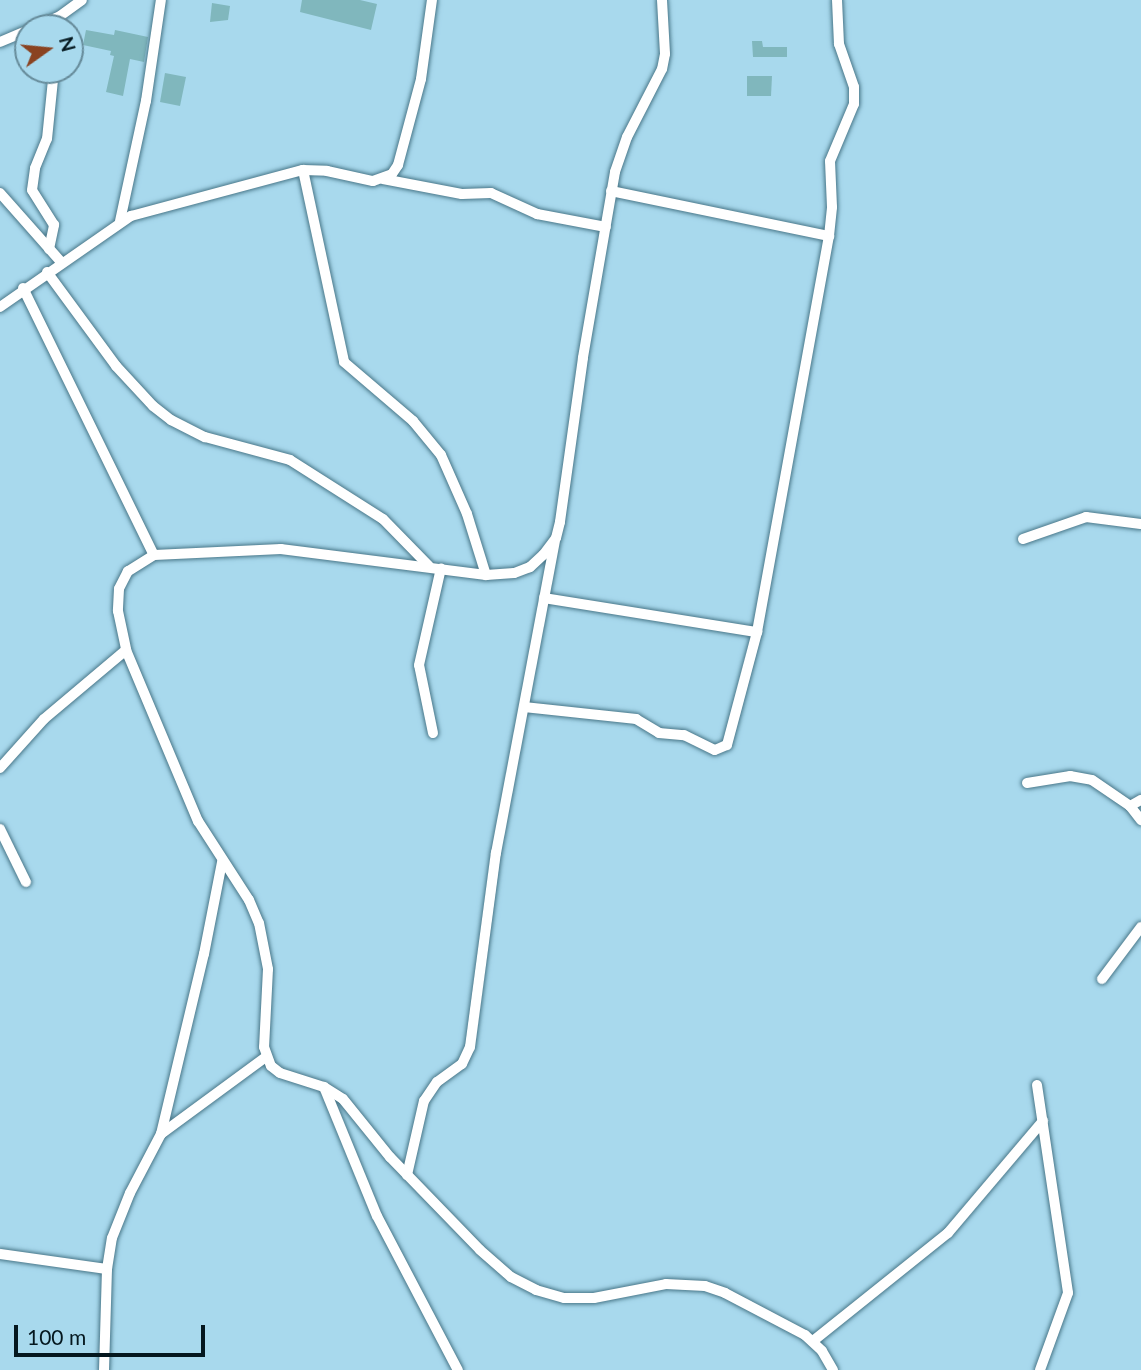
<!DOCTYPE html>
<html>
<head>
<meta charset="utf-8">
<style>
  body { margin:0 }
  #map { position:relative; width:1141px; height:1370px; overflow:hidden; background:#a8d9ed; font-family:Lato,sans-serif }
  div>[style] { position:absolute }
  .building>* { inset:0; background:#80b7bd }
  .roads { filter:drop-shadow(0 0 2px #497789) drop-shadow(0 0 2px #497789) }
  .street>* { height:10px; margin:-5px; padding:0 5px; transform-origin:5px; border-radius:5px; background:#fff }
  span { translate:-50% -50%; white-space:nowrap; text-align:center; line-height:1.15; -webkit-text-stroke:6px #a8d9ed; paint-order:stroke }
  .north { position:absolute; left:14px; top:14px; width:70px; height:70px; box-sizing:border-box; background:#a8d9ed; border:2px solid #668b9a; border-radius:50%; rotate:75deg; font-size:19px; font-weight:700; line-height:28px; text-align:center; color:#04171e }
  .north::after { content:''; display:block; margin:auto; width:24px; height:32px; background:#8a4321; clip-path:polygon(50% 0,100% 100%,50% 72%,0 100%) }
  .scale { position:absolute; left:14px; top:1325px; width:191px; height:32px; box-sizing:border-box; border:4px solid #04171e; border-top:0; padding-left:9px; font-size:21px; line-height:24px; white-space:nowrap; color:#04171e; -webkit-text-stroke:5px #a8d9ed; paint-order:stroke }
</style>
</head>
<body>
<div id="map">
  <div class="building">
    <i style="clip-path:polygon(302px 0,360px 0,377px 4px,371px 30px,300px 12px)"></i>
    <i style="clip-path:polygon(212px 3px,230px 6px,228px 20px,210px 22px)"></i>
    <i style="clip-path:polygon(86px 30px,114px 35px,115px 30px,148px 37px,144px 62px,130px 59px,123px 96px,106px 92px,114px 56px,110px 55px,111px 51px,83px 45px)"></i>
    <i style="clip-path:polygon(752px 41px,762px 41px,763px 47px,787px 47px,787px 57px,753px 57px)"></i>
    <i style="clip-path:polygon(165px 73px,186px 77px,180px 106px,160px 102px)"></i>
    <i style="clip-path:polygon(747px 76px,772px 76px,771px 96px,747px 96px)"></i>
  </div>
  <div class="roads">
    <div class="street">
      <i style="left:662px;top:0;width:54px;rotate:86.8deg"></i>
      <i style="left:665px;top:54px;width:15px;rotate:101deg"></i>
      <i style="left:662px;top:69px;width:76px;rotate:117.2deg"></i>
      <i style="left:627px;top:137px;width:37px;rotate:109deg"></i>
      <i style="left:615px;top:172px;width:189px;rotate:99.8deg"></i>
      <i style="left:583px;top:358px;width:166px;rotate:98deg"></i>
      <i style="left:560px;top:522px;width:16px;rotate:104deg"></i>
      <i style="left:556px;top:538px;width:21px;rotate:127deg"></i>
      <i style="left:543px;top:555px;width:18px;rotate:137deg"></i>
      <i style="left:530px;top:567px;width:17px;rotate:159deg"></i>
      <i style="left:514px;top:573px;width:28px;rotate:176deg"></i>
      <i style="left:486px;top:575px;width:207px;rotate:-172.8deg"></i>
      <i style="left:281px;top:549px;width:127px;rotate:177.3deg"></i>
      <i style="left:154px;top:555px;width:31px;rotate:148deg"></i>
      <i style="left:128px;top:571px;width:20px;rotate:117deg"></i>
      <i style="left:119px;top:589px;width:22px;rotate:93deg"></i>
      <i style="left:118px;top:611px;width:40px;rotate:78deg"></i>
      <i style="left:126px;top:650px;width:186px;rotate:67.2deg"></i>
      <i style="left:198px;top:821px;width:94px;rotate:57.2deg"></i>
      <i style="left:249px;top:900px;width:25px;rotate:67deg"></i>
      <i style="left:259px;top:923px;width:47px;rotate:78.9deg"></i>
      <i style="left:268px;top:969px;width:78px;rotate:92.9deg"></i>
      <i style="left:264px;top:1047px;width:20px;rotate:70deg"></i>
      <i style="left:271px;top:1066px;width:11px;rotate:38deg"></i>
      <i style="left:280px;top:1073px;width:46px;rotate:17.7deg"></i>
      <i style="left:324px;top:1087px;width:22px;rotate:32deg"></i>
      <i style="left:343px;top:1099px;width:75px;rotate:51deg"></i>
      <i style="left:390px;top:1157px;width:129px;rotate:45.9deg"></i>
      <i style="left:480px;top:1250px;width:41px;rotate:41.1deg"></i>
      <i style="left:511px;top:1277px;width:28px;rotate:27deg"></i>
      <i style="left:536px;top:1290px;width:29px;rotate:16deg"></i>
      <i style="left:564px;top:1298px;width:30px"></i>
      <i style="left:594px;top:1298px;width:73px;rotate:-11deg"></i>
      <i style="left:666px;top:1284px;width:39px;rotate:3deg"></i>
      <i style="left:705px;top:1286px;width:21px;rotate:19deg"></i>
      <i style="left:725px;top:1293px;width:90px;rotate:27.7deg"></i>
      <i style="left:805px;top:1335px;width:23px;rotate:43deg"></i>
      <i style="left:822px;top:1351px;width:22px;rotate:60deg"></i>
      <i style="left:32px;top:28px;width:30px;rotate:-23deg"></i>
      <i style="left:60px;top:16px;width:27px;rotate:-36deg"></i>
      <i style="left:0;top:42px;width:30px;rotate:-23deg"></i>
      <i style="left:303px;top:170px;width:196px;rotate:77.9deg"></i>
      <i style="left:344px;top:362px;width:91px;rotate:40.5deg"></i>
      <i style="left:413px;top:421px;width:44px;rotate:50.5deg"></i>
      <i style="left:441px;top:455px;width:64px;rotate:66.2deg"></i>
      <i style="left:467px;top:514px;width:64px;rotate:72.7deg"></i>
      <i style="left:383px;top:179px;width:80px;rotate:10.8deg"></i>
      <i style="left:462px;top:194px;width:29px;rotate:-2deg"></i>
      <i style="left:491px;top:193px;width:51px;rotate:24.5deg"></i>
      <i style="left:537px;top:214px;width:70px;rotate:10.7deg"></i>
      <i style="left:611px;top:191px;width:223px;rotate:11.7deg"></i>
      <i style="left:0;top:193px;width:92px;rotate:48.5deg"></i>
      <i style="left:120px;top:221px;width:123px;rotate:-77.8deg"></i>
      <i style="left:146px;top:101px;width:102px;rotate:-81.6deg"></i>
      <i style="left:49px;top:249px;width:25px;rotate:-78deg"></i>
      <i style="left:54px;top:225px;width:41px;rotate:-122.2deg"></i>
      <i style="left:32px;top:190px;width:22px;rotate:-82deg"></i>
      <i style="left:35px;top:168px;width:31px;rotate:-68deg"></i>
      <i style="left:47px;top:139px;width:69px;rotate:-84.2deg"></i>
      <i style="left:47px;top:272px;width:117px;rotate:53.7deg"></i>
      <i style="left:116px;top:366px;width:54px;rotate:47.2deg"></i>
      <i style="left:153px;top:406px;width:23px;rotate:38deg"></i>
      <i style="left:171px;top:420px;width:38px;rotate:27deg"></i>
      <i style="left:205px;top:437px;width:88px;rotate:15.1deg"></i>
      <i style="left:290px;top:460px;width:110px;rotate:32.4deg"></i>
      <i style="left:383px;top:519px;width:66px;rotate:45.6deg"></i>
      <i style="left:23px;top:288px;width:297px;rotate:63.9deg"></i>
      <i style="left:0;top:307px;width:160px;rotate:-34.8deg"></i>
      <i style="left:131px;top:216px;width:178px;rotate:-15deg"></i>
      <i style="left:303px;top:170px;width:24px;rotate:2deg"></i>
      <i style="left:327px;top:171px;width:47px;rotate:12.3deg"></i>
      <i style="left:373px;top:181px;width:20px;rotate:-20deg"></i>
      <i style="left:392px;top:174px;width:11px;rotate:-56deg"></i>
      <i style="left:398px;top:165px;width:89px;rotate:-75deg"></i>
      <i style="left:421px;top:79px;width:80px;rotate:-82.1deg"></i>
      <i style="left:1023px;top:539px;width:67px;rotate:-19.2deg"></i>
      <i style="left:1086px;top:517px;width:55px;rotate:7.3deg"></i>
      <i style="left:544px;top:598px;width:216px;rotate:9.1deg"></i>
      <i style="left:524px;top:707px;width:113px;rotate:6.1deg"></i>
      <i style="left:636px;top:719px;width:27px;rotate:31deg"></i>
      <i style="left:659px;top:733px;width:25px;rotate:5deg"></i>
      <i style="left:684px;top:735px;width:34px;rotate:26deg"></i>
      <i style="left:715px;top:750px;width:13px;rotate:-23deg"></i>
      <i style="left:727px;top:745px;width:117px;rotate:-75.1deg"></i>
      <i style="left:757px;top:632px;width:402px;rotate:-79.7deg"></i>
      <i style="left:829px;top:236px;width:29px;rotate:-84deg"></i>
      <i style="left:832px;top:207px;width:46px;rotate:-92.5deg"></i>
      <i style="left:830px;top:161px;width:62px;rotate:-67.2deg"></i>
      <i style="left:854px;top:104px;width:17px;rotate:-90deg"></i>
      <i style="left:854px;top:87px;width:46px;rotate:-109.2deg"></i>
      <i style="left:839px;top:44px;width:44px;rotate:-92.6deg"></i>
      <i style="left:433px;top:733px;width:69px;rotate:-101.6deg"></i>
      <i style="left:419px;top:665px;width:99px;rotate:-77.2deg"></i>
      <i style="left:0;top:768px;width:66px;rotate:-48.1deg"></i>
      <i style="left:44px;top:719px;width:107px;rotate:-40.1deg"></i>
      <i style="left:1027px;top:783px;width:44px;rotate:-9.2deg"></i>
      <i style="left:1070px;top:776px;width:22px;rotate:10deg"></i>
      <i style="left:1092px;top:780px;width:46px;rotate:34.4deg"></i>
      <i style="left:1130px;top:806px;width:18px;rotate:52deg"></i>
      <i style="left:1130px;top:806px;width:13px;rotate:-29deg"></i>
      <i style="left:0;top:829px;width:59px;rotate:63.9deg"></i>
      <i style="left:1102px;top:979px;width:65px;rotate:-53.1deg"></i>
      <i style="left:1037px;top:1085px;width:210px;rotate:81.5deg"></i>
      <i style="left:1068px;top:1293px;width:82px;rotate:110deg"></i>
      <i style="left:324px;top:1087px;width:139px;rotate:67.7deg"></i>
      <i style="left:377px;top:1216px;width:174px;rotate:62.3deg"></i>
      <i style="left:161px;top:1134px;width:130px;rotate:-36.3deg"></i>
      <i style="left:407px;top:1175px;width:76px;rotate:-77.1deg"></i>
      <i style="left:424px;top:1101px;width:23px;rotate:-56deg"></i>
      <i style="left:437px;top:1082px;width:31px;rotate:-36deg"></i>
      <i style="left:462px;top:1064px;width:19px;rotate:-65deg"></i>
      <i style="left:470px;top:1047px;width:196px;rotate:-82.4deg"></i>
      <i style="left:496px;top:853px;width:317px;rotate:-79.3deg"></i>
      <i style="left:0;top:1254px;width:108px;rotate:8deg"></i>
      <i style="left:813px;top:1341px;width:173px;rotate:-38.7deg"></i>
      <i style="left:948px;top:1233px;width:147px;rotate:-49.7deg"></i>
      <i style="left:104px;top:1370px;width:101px;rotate:-88.3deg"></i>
      <i style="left:107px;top:1269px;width:31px;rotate:-81deg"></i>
      <i style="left:112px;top:1238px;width:48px;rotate:-68.2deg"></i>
      <i style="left:130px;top:1193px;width:67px;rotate:-62.3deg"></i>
      <i style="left:161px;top:1134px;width:185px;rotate:-76.6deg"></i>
      <i style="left:204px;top:954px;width:94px;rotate:-78.9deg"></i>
    </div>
  </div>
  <div class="north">N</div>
  <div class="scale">100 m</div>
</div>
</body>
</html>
